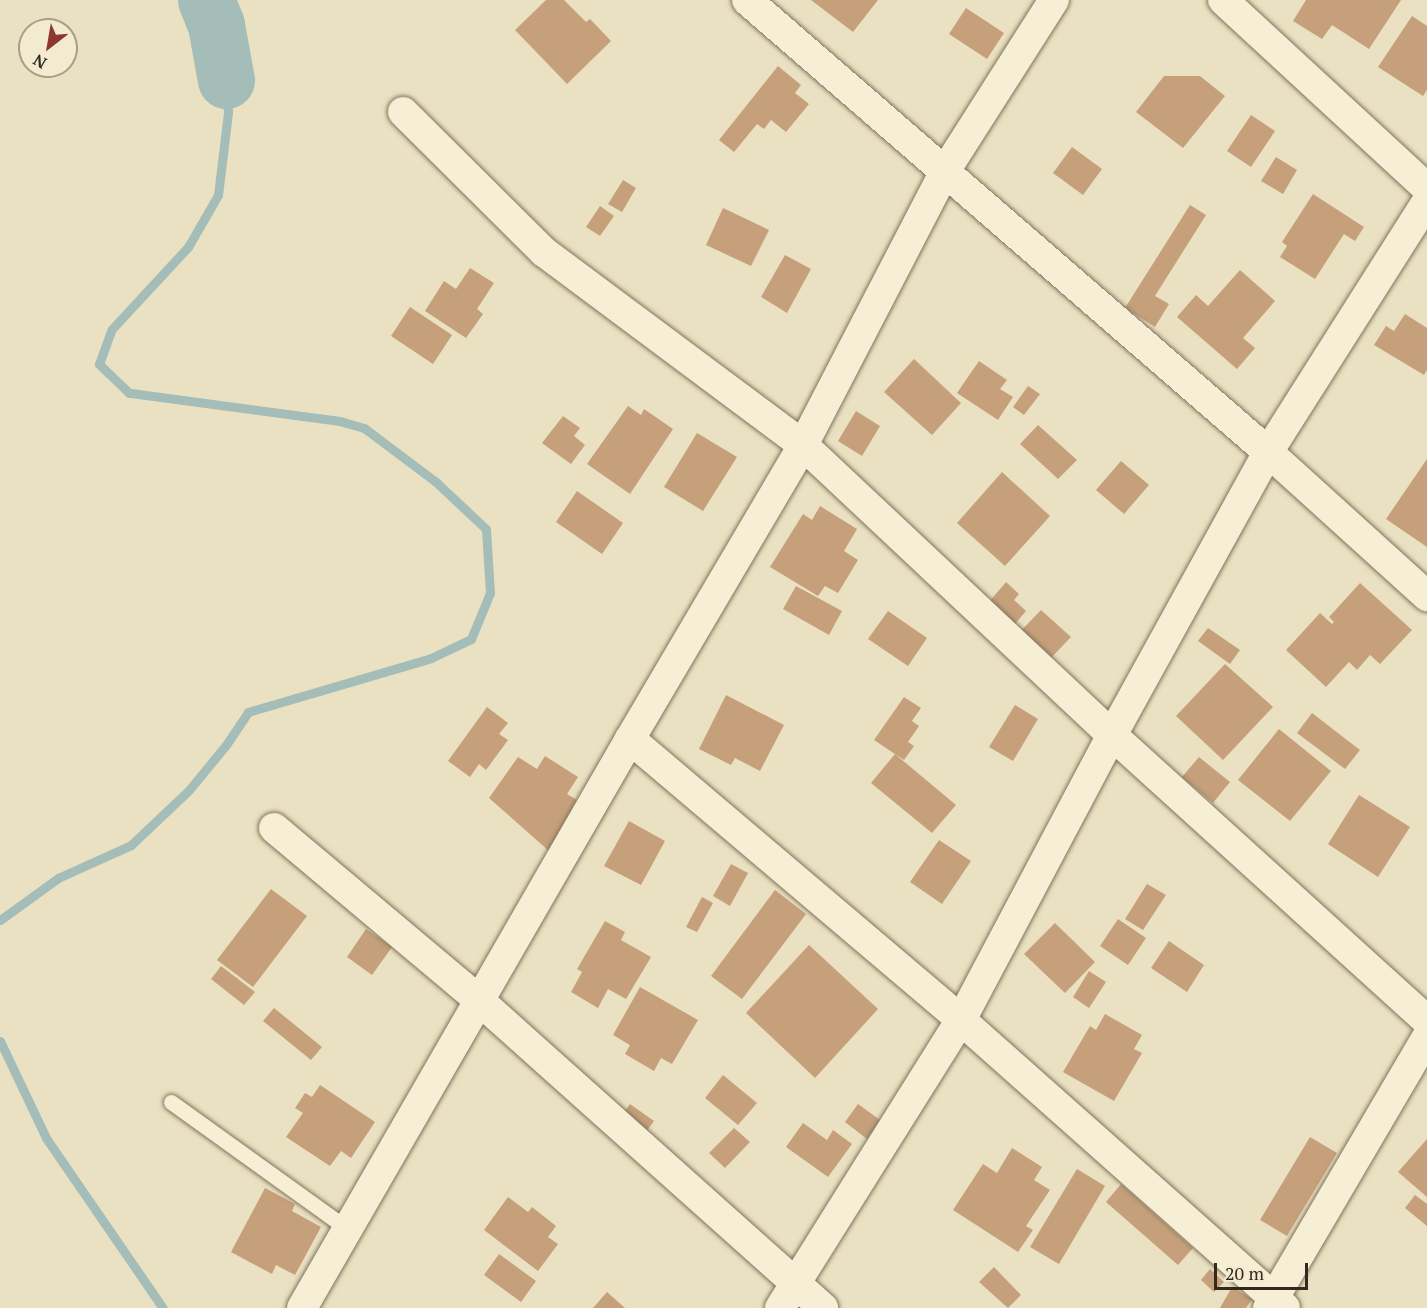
<!DOCTYPE html>
<html>
<head>
<meta charset="utf-8">
<style>
  body { margin:0 }
  #map { position:relative; width:1427px; height:1308px; overflow:hidden; background:#eae1c2; font-family:"PT Serif",serif }
  div>[style] { position:absolute }
  .stream>* { height:9px; margin:-4.5px; padding:0 4.5px; transform-origin:4.5px; border-radius:4.5px; background:#a4bdb8 }
  .river>* { height:57px; margin:-28.5px; padding:0 28.5px; transform-origin:28.5px; border-radius:28.5px; background:#a4bdb8 }
  .building>* { inset:0; background:#c5a07b }
  .roads { filter:drop-shadow(0 0 2px #82735b) drop-shadow(0 0 2px #82735b) }
  .lane>* { height:15px; margin:-7.5px; padding:0 7.5px; transform-origin:7.5px; border-radius:7.5px; background:#f6eed5 }
  .street>* { height:30px; margin:-15px; padding:0 15px; transform-origin:15px; border-radius:15px; background:#f6eed5 }
  span { translate:-50% -50%; white-space:nowrap; text-align:center; line-height:1.15; -webkit-text-stroke:4.5px #f2ebd1; paint-order:stroke }
  .north { position:absolute; left:18px; top:18px; width:60px; height:60px; box-sizing:border-box; background:#f2ebd1; border:2px solid #a69e89; border-radius:50%; rotate:211deg; font-size:16px; font-weight:700; line-height:24px; text-align:center; color:#332a1e }
  .north::after { content:''; display:block; margin:auto; width:21px; height:27px; background:#8c3730; clip-path:polygon(50% 0,100% 100%,50% 72%,0 100%) }
  .scale { position:absolute; left:1214px; top:1263px; width:94px; height:27px; box-sizing:border-box; border:3px solid #332a1e; border-top:0; padding-left:8px; font-size:18px; line-height:21px; white-space:nowrap; color:#332a1e; -webkit-text-stroke:4px #f2ebd1; paint-order:stroke }
</style>
</head>
<body>
<div id="map">
  <div class="stream">
    <i style="left:0;top:920px;width:72px;rotate:-35.9deg"></i>
    <i style="left:58px;top:878px;width:80px;rotate:-24.3deg"></i>
    <i style="left:131px;top:845px;width:80px;rotate:-43.5deg"></i>
    <i style="left:189px;top:790px;width:58px;rotate:-50.6deg"></i>
    <i style="left:226px;top:745px;width:40px;rotate:-56deg"></i>
    <i style="left:248px;top:712px;width:191px;rotate:-16.4deg"></i>
    <i style="left:431px;top:658px;width:44px;rotate:-25.4deg"></i>
    <i style="left:471px;top:639px;width:50px;rotate:-67.6deg"></i>
    <i style="left:490px;top:593px;width:64px;rotate:-93.6deg"></i>
    <i style="left:486px;top:529px;width:69px;rotate:-136.8deg"></i>
    <i style="left:436px;top:482px;width:90px;rotate:-143.1deg"></i>
    <i style="left:364px;top:428px;width:25px;rotate:-164deg"></i>
    <i style="left:340px;top:421px;width:213px;rotate:-172.4deg"></i>
    <i style="left:129px;top:393px;width:42px;rotate:-136deg"></i>
    <i style="left:99px;top:364px;width:37px;rotate:-70deg"></i>
    <i style="left:112px;top:329px;width:112px;rotate:-47.2deg"></i>
    <i style="left:188px;top:247px;width:60px;rotate:-60deg"></i>
    <i style="left:218px;top:195px;width:84px;rotate:-83.1deg"></i>
    <i style="left:228px;top:112px;width:32px;rotate:-94deg"></i>
    <i style="left:0;top:1041px;width:107px;rotate:64.6deg"></i>
    <i style="left:46px;top:1138px;width:206px;rotate:55.5deg"></i>
  </div>
  <div class="river">
    <i style="left:206px;top:0;width:27px;rotate:68deg"></i>
    <i style="left:216px;top:25px;width:56px;rotate:79.7deg"></i>
  </div>
  <div class="building">
    <i style="clip-path:polygon(546px 0,564px 0,586px 22px,590px 19px,611px 41px,567px 84px,515px 30px)"></i>
    <i style="clip-path:polygon(811px 0,878px 0,853px 32px)"></i>
    <i style="clip-path:polygon(1306px 0,1401px 0,1369px 49px,1332px 25px,1322px 39px,1293px 21px)"></i>
    <i style="clip-path:polygon(966px 8px,1004px 33px,987px 59px,949px 34px)"></i>
    <i style="clip-path:polygon(1412px 16px,1427px 26px,1427px 90px,1423px 96px,1378px 67px)"></i>
    <i style="clip-path:polygon(778px 66px,801px 85px,795px 93px,809px 104px,786px 132px,771px 120px,764px 129px,757px 124px,734px 152px,719px 140px)"></i>
    <i style="clip-path:polygon(1164px 76px,1200px 76px,1225px 96px,1183px 148px,1136px 112px)"></i>
    <i style="clip-path:polygon(1251px 115px,1275px 131px,1251px 167px,1227px 151px)"></i>
    <i style="clip-path:polygon(1072px 147px,1102px 169px,1083px 195px,1053px 173px)"></i>
    <i style="clip-path:polygon(1276px 157px,1297px 170px,1283px 194px,1261px 181px)"></i>
    <i style="clip-path:polygon(623px 180px,636px 188px,622px 212px,608px 204px)"></i>
    <i style="clip-path:polygon(1313px 194px,1364px 227px,1355px 241px,1344px 234px,1315px 279px,1280px 257px,1287px 246px,1282px 242px)"></i>
    <i style="clip-path:polygon(1190px 205px,1206px 215px,1155px 296px,1169px 304px,1155px 327px,1125px 308px)"></i>
    <i style="clip-path:polygon(600px 206px,614px 216px,600px 236px,586px 227px)"></i>
    <i style="clip-path:polygon(723px 208px,769px 230px,751px 266px,706px 245px)"></i>
    <i style="clip-path:polygon(785px 255px,811px 269px,787px 313px,761px 297px)"></i>
    <i style="clip-path:polygon(470px 268px,494px 283px,477px 309px,483px 314px,466px 338px,425px 311px,444px 281px,456px 289px)"></i>
    <i style="clip-path:polygon(1240px 270px,1275px 301px,1243px 338px,1255px 348px,1237px 369px,1177px 317px,1196px 295px,1208px 306px)"></i>
    <i style="clip-path:polygon(410px 307px,452px 335px,433px 364px,391px 336px)"></i>
    <i style="clip-path:polygon(1405px 314px,1427px 328px,1427px 370px,1424px 375px,1374px 345px,1386px 326px,1394px 331px)"></i>
    <i style="clip-path:polygon(914px 359px,961px 403px,932px 435px,884px 392px)"></i>
    <i style="clip-path:polygon(979px 361px,1007px 380px,1000px 389px,1013px 397px,998px 420px,957px 393px)"></i>
    <i style="clip-path:polygon(1028px 386px,1040px 394px,1024px 415px,1013px 407px)"></i>
    <i style="clip-path:polygon(628px 406px,641px 415px,644px 409px,673px 429px,630px 494px,587px 464px)"></i>
    <i style="clip-path:polygon(856px 411px,880px 426px,862px 456px,838px 441px)"></i>
    <i style="clip-path:polygon(563px 416px,580px 428px,574px 436px,585px 445px,571px 464px,542px 443px)"></i>
    <i style="clip-path:polygon(1038px 425px,1077px 460px,1058px 479px,1020px 444px)"></i>
    <i style="clip-path:polygon(697px 433px,737px 457px,703px 511px,664px 487px)"></i>
    <i style="clip-path:polygon(1427px 459px,1427px 547px,1386px 519px)"></i>
    <i style="clip-path:polygon(1121px 461px,1149px 485px,1124px 514px,1096px 490px)"></i>
    <i style="clip-path:polygon(1002px 472px,1050px 516px,1005px 566px,957px 523px)"></i>
    <i style="clip-path:polygon(577px 491px,623px 523px,602px 554px,556px 522px)"></i>
    <i style="clip-path:polygon(820px 506px,857px 529px,844px 551px,858px 560px,838px 593px,825px 586px,818px 596px,770px 567px,803px 514px,812px 520px)"></i>
    <i style="clip-path:polygon(1006px 582px,1019px 594px,1014px 600px,1026px 611px,1015px 624px,989px 602px)"></i>
    <i style="clip-path:polygon(1360px 583px,1412px 630px,1380px 664px,1370px 655px,1357px 670px,1349px 662px,1326px 687px,1286px 650px,1320px 613px,1332px 624px,1334px 622px,1329px 617px)"></i>
    <i style="clip-path:polygon(796px 586px,842px 611px,829px 635px,783px 609px)"></i>
    <i style="clip-path:polygon(1041px 610px,1071px 637px,1049px 660px,1019px 633px)"></i>
    <i style="clip-path:polygon(888px 611px,927px 638px,908px 666px,868px 639px)"></i>
    <i style="clip-path:polygon(1208px 628px,1240px 650px,1230px 664px,1198px 641px)"></i>
    <i style="clip-path:polygon(1225px 664px,1273px 707px,1223px 760px,1176px 716px)"></i>
    <i style="clip-path:polygon(726px 695px,784px 725px,760px 771px,735px 758px,731px 765px,699px 749px)"></i>
    <i style="clip-path:polygon(904px 697px,921px 708px,912px 721px,919px 726px,908px 742px,914px 746px,904px 760px,874px 740px)"></i>
    <i style="clip-path:polygon(1015px 705px,1038px 719px,1013px 761px,989px 747px)"></i>
    <i style="clip-path:polygon(487px 707px,508px 723px,499px 734px,508px 740px,486px 770px,479px 764px,470px 777px,448px 761px)"></i>
    <i style="clip-path:polygon(1312px 713px,1360px 750px,1345px 769px,1297px 733px)"></i>
    <i style="clip-path:polygon(1279px 729px,1331px 771px,1290px 821px,1238px 780px)"></i>
    <i style="clip-path:polygon(895px 754px,956px 805px,932px 833px,871px 783px)"></i>
    <i style="clip-path:polygon(545px 756px,578px 777px,567px 794px,577px 800px,549px 851px,489px 798px,518px 757px,537px 769px)"></i>
    <i style="clip-path:polygon(1199px 757px,1230px 782px,1213px 803px,1182px 777px)"></i>
    <i style="clip-path:polygon(1359px 795px,1410px 827px,1378px 877px,1328px 844px)"></i>
    <i style="clip-path:polygon(629px 821px,665px 841px,641px 885px,604px 866px)"></i>
    <i style="clip-path:polygon(939px 840px,971px 861px,942px 904px,910px 882px)"></i>
    <i style="clip-path:polygon(731px 864px,748px 873px,730px 906px,713px 896px)"></i>
    <i style="clip-path:polygon(1147px 884px,1166px 895px,1143px 930px,1125px 919px)"></i>
    <i style="clip-path:polygon(271px 889px,307px 916px,253px 987px,217px 960px)"></i>
    <i style="clip-path:polygon(775px 890px,806px 914px,742px 999px,711px 976px)"></i>
    <i style="clip-path:polygon(702px 897px,713px 903px,697px 932px,686px 927px)"></i>
    <i style="clip-path:polygon(1118px 919px,1146px 938px,1128px 965px,1100px 946px)"></i>
    <i style="clip-path:polygon(605px 921px,625px 932px,621px 940px,651px 957px,626px 999px,608px 989px,598px 1008px,571px 992px,582px 972px,577px 969px)"></i>
    <i style="clip-path:polygon(1055px 923px,1095px 962px,1065px 993px,1024px 954px)"></i>
    <i style="clip-path:polygon(366px 929px,392px 947px,372px 975px,347px 957px)"></i>
    <i style="clip-path:polygon(1169px 941px,1204px 965px,1187px 992px,1151px 968px)"></i>
    <i style="clip-path:polygon(809px 945px,878px 1009px,815px 1078px,746px 1013px)"></i>
    <i style="clip-path:polygon(221px 966px,255px 992px,244px 1005px,211px 979px)"></i>
    <i style="clip-path:polygon(1089px 971px,1106px 982px,1089px 1008px,1073px 997px)"></i>
    <i style="clip-path:polygon(640px 987px,698px 1020px,672px 1064px,661px 1058px,654px 1071px,625px 1054px,630px 1045px,613px 1035px)"></i>
    <i style="clip-path:polygon(274px 1008px,322px 1047px,311px 1060px,263px 1021px)"></i>
    <i style="clip-path:polygon(1105px 1014px,1142px 1035px,1134px 1049px,1142px 1053px,1114px 1101px,1063px 1072px,1090px 1026px,1096px 1030px)"></i>
    <i style="clip-path:polygon(723px 1075px,757px 1103px,738px 1125px,705px 1098px)"></i>
    <i style="clip-path:polygon(320px 1085px,375px 1122px,351px 1158px,341px 1151px,330px 1166px,286px 1137px,303px 1113px,295px 1108px,305px 1093px,312px 1097px)"></i>
    <i style="clip-path:polygon(630px 1104px,654px 1121px,646px 1132px,622px 1115px)"></i>
    <i style="clip-path:polygon(858px 1104px,880px 1120px,867px 1139px,845px 1122px)"></i>
    <i style="clip-path:polygon(803px 1123px,827px 1140px,833px 1130px,852px 1144px,828px 1177px,786px 1147px)"></i>
    <i style="clip-path:polygon(734px 1128px,750px 1142px,725px 1168px,709px 1153px)"></i>
    <i style="clip-path:polygon(1310px 1137px,1337px 1153px,1287px 1236px,1260px 1220px)"></i>
    <i style="clip-path:polygon(1427px 1139px,1427px 1197px,1398px 1172px)"></i>
    <i style="clip-path:polygon(1012px 1148px,1042px 1167px,1034px 1180px,1050px 1190px,1026px 1226px,1033px 1230px,1018px 1252px,953px 1210px,983px 1164px,997px 1173px)"></i>
    <i style="clip-path:polygon(1077px 1169px,1105px 1186px,1059px 1264px,1030px 1247px)"></i>
    <i style="clip-path:polygon(1121px 1184px,1193px 1248px,1178px 1265px,1106px 1202px)"></i>
    <i style="clip-path:polygon(265px 1188px,295px 1204px,292px 1211px,321px 1227px,295px 1275px,276px 1265px,272px 1274px,231px 1252px)"></i>
    <i style="clip-path:polygon(1415px 1195px,1427px 1204px,1427px 1226px,1405px 1208px)"></i>
    <i style="clip-path:polygon(508px 1197px,528px 1212px,532px 1207px,556px 1226px,548px 1237px,558px 1244px,538px 1271px,484px 1230px)"></i>
    <i style="clip-path:polygon(499px 1254px,536px 1281px,521px 1302px,484px 1275px)"></i>
    <i style="clip-path:polygon(994px 1267px,1021px 1295px,1008px 1308px,979px 1282px)"></i>
    <i style="clip-path:polygon(1210px 1269px,1224px 1282px,1214px 1292px,1201px 1280px)"></i>
    <i style="clip-path:polygon(1232px 1287px,1252px 1299px,1246px 1308px,1220px 1308px)"></i>
    <i style="clip-path:polygon(607px 1292px,625px 1308px,593px 1308px)"></i>
  </div>
  <div class="roads">
    <div class="lane">
      <i style="left:171px;top:1102px;width:218px;rotate:35.7deg"></i>
    </div>
    <div class="street">
      <i style="left:747px;top:0;width:690px;rotate:40.94deg"></i>
      <i style="left:1268px;top:452px;width:215px;rotate:42.2deg"></i>
      <i style="left:1223px;top:0;width:277px;rotate:42.7deg"></i>
      <i style="left:403px;top:112px;width:199px;rotate:44.8deg"></i>
      <i style="left:544px;top:252px;width:323px;rotate:36.7deg"></i>
      <i style="left:803px;top:445px;width:424px;rotate:43.2deg"></i>
      <i style="left:1112px;top:735px;width:425px;rotate:42.2deg"></i>
      <i style="left:630px;top:739px;width:434px;rotate:40.3deg"></i>
      <i style="left:961px;top:1020px;width:433px;rotate:41.6deg"></i>
      <i style="left:274px;top:828px;width:270px;rotate:40deg"></i>
      <i style="left:481px;top:1002px;width:459px;rotate:41.8deg"></i>
      <i style="left:302px;top:1308px;width:657px;rotate:-60.04deg"></i>
      <i style="left:630px;top:739px;width:341px;rotate:-59.5deg"></i>
      <i style="left:803px;top:445px;width:309px;rotate:-62.6deg"></i>
      <i style="left:945px;top:171px;width:203px;rotate:-57.5deg"></i>
      <i style="left:780px;top:1308px;width:340px;rotate:-57.9deg"></i>
      <i style="left:961px;top:1020px;width:323px;rotate:-62.1deg"></i>
      <i style="left:1112px;top:735px;width:323px;rotate:-61.1deg"></i>
      <i style="left:1268px;top:452px;width:297px;rotate:-57.6deg"></i>
      <i style="left:1268px;top:1308px;width:314px;rotate:-59.6deg"></i>
    </div>
  </div>
  <div class="north">N</div>
  <div class="scale">20 m</div>
</div>
</body>
</html>
